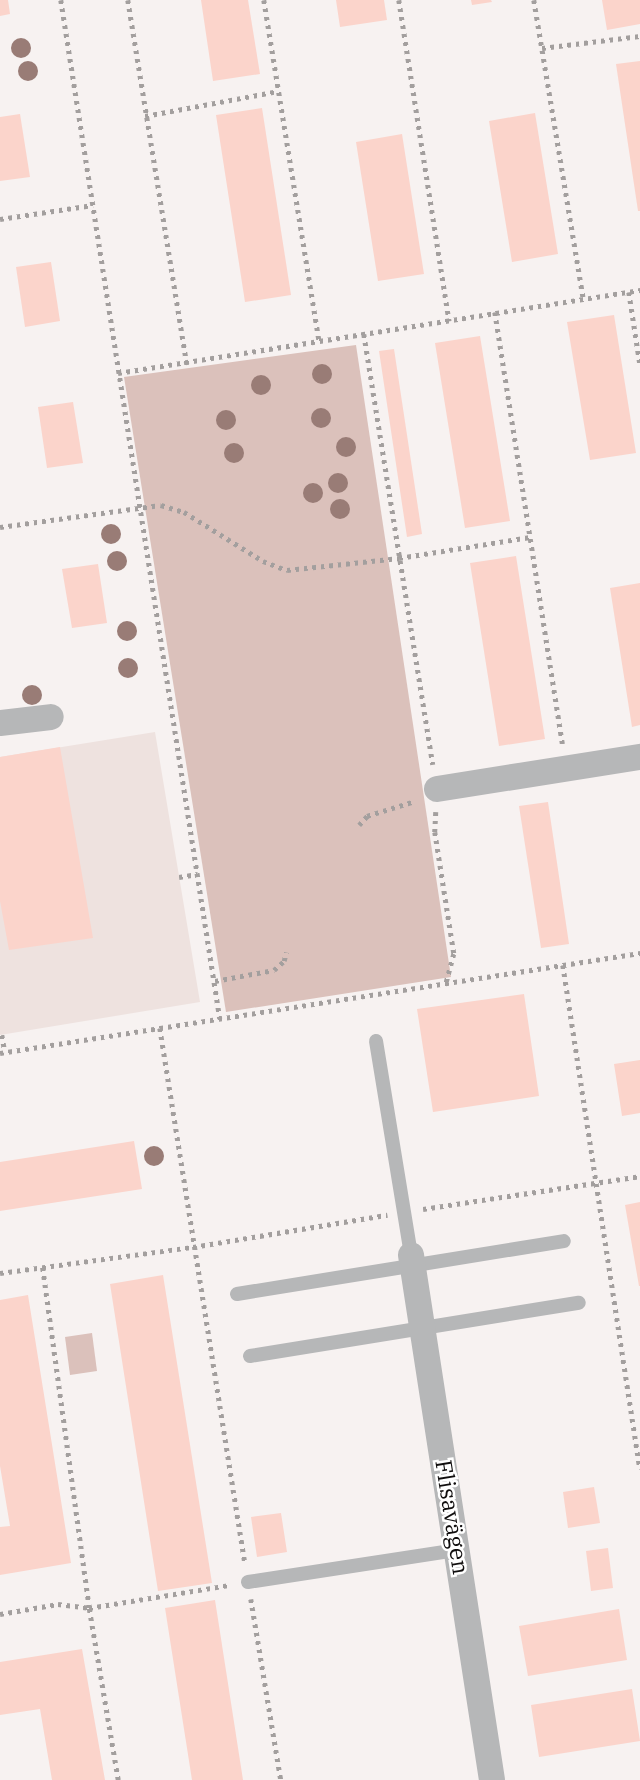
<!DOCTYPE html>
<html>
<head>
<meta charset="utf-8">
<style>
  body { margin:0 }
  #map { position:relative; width:640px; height:1780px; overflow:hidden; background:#f7f2f1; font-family:"IBM Plex Serif",serif }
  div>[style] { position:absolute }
  .built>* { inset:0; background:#eee2df }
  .green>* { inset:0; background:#dbc1bb }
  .building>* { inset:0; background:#fbd4cb }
  .path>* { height:4.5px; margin-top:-2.25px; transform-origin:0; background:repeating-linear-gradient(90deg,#a39f9e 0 3.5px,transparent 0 8.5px) }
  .service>* { height:14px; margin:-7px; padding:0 7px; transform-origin:7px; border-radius:7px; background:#b6b7b8 }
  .minor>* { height:26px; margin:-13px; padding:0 13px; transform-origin:13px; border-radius:13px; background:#b6b7b8 }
  .trees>* { width:20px; height:20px; margin:-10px; border-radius:50%; background:#997c76 }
  span { translate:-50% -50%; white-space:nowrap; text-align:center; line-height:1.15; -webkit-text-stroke:5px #fff; paint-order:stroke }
  .street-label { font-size:23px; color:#100e0e }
</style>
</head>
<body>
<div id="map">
  <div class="built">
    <i style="clip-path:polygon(155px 732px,200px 1002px,0 1035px,0 757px)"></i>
  </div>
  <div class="green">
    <i style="clip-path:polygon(356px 345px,451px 977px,226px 1012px,124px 377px)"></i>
    <i style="clip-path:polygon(92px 1333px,97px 1371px,70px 1375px,65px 1337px)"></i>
  </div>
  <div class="building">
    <i style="clip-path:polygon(0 0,8px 0,10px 14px,0 16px)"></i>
    <i style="clip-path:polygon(201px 0,248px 0,260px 74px,213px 81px)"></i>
    <i style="clip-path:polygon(336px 0,384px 0,387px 20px,340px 27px)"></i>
    <i style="clip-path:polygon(471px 0,491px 0,492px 2px,472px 5px)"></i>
    <i style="clip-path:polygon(602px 0,640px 0,640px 24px,607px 30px)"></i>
    <i style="clip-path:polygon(640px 61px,640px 211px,638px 211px,616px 64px)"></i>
    <i style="clip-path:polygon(262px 108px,291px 295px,245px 302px,216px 115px)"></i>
    <i style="clip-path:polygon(535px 113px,558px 254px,512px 262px,489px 121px)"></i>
    <i style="clip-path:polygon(20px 114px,30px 177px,0 181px,0 117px)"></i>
    <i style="clip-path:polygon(402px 134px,424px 274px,378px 281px,356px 142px)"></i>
    <i style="clip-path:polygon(51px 262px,60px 321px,25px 327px,16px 267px)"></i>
    <i style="clip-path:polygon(614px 315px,636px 453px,590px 460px,567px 322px)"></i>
    <i style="clip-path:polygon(480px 336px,510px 521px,465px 528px,435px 343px)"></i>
    <i style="clip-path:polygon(394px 349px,422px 534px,407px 537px,379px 351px)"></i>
    <i style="clip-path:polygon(73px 402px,83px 463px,47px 468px,38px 407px)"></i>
    <i style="clip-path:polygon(516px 556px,545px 739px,499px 746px,470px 563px)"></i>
    <i style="clip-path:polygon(98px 564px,107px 623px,72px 628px,62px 569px)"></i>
    <i style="clip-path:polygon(640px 583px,640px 725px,632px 727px,610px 588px)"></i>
    <i style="clip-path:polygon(60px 747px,93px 938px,9px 950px,0 901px,0 757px)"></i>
    <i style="clip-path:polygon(548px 802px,569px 944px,541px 948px,519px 806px)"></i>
    <i style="clip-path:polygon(524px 994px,539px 1096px,433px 1112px,417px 1009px)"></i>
    <i style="clip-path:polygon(640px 1060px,640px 1113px,622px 1116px,614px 1064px)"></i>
    <i style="clip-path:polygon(134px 1141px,142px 1189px,0 1211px,0 1162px)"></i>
    <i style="clip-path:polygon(640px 1202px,640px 1286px,639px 1286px,625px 1205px)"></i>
    <i style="clip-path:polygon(163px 1275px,212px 1583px,158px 1591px,110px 1284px)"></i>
    <i style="clip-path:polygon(28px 1295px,71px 1563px,0 1575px,0 1527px,10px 1526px,0 1466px,0 1300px)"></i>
    <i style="clip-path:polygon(594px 1487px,600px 1523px,568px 1528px,563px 1492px)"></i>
    <i style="clip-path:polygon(281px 1513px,287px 1552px,257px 1557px,251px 1517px)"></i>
    <i style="clip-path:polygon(608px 1548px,613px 1588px,591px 1591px,586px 1551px)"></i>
    <i style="clip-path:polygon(215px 1600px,243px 1780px,192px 1780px,165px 1608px)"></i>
    <i style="clip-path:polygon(619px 1609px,627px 1660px,528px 1676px,519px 1626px)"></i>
    <i style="clip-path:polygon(82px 1649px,105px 1780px,52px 1780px,40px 1709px,0 1715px,0 1662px)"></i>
    <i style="clip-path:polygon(632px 1689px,640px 1741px,539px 1757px,531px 1705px)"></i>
  </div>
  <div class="path">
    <i style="left:61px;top:0;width:1031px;rotate:81.13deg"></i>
    <i style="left:128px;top:0;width:369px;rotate:80.8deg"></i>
    <i style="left:264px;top:0;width:345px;rotate:80.8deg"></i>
    <i style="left:399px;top:0;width:325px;rotate:81.1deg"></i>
    <i style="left:534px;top:0;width:301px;rotate:80.6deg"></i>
    <i style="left:542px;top:48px;width:99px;rotate:-7deg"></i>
    <i style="left:145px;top:116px;width:135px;rotate:-10.6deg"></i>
    <i style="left:0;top:219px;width:94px;rotate:-8.6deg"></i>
    <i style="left:629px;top:292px;width:73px;rotate:81.3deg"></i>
    <i style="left:495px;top:312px;width:437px;rotate:81.1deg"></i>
    <i style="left:364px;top:334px;width:436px;rotate:80.9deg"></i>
    <i style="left:118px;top:373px;width:529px;rotate:-9.03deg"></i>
    <i style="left:0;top:527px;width:162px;rotate:-7.8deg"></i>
    <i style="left:161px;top:505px;width:24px;rotate:17deg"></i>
    <i style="left:184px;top:512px;width:93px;rotate:31.8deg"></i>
    <i style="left:263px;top:561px;width:26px;rotate:21deg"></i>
    <i style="left:287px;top:570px;width:113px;rotate:-6.1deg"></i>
    <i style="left:399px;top:558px;width:133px;rotate:-9.1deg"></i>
    <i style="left:436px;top:812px;width:20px;rotate:93deg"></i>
    <i style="left:435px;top:832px;width:123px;rotate:81.1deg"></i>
    <i style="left:454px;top:954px;width:30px;rotate:105deg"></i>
    <i style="left:359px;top:825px;width:12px;rotate:-48deg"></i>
    <i style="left:367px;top:816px;width:50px;rotate:-17.4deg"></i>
    <i style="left:179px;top:877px;width:19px;rotate:-9deg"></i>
    <i style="left:563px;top:965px;width:510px;rotate:81.31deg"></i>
    <i style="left:215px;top:981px;width:60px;rotate:-10.6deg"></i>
    <i style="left:274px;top:970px;width:13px;rotate:-42deg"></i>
    <i style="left:284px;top:961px;width:9px;rotate:-77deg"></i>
    <i style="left:160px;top:1028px;width:542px;rotate:80.97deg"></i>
    <i style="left:2px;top:1035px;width:17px;rotate:80deg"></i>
    <i style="left:0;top:1053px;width:648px;rotate:-8.88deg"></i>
    <i style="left:423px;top:1209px;width:219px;rotate:-8.6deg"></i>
    <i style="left:0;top:1273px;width:195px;rotate:-7.7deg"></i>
    <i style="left:193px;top:1247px;width:197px;rotate:-9.4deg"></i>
    <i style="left:251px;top:1599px;width:183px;rotate:80.6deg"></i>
    <i style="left:0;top:1614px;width:59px;rotate:-9.8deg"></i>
    <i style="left:58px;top:1604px;width:31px;rotate:7deg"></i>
    <i style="left:89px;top:1608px;width:345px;rotate:-97.8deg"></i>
    <i style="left:118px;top:1780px;width:174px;rotate:-99.6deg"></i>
    <i style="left:89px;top:1608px;width:143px;rotate:-9.3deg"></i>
  </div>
  <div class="service">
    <i style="left:376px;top:1041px;width:217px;rotate:80.7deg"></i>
    <i style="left:237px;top:1294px;width:331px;rotate:-9.2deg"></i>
    <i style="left:250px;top:1356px;width:333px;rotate:-9.2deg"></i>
    <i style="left:248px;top:1582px;width:212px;rotate:-8.7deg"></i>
  </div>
  <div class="minor">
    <i style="left:0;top:723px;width:51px;rotate:-6.7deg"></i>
    <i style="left:437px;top:789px;width:206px;rotate:-9deg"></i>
    <i style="left:411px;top:1255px;width:531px;rotate:81.23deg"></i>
  </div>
  <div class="trees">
    <i style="left:21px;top:48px"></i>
    <i style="left:28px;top:71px"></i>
    <i style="left:322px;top:374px"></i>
    <i style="left:261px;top:385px"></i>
    <i style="left:321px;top:418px"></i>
    <i style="left:226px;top:420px"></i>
    <i style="left:346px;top:447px"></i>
    <i style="left:234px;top:453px"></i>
    <i style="left:338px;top:483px"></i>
    <i style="left:313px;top:493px"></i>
    <i style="left:340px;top:509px"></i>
    <i style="left:111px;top:534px"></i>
    <i style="left:117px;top:561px"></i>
    <i style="left:127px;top:631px"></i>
    <i style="left:128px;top:668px"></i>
    <i style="left:32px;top:695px"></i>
    <i style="left:154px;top:1156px"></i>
  </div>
  <div class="street-label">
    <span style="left:453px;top:1517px;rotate:81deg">Flisavägen</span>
  </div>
</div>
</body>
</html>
